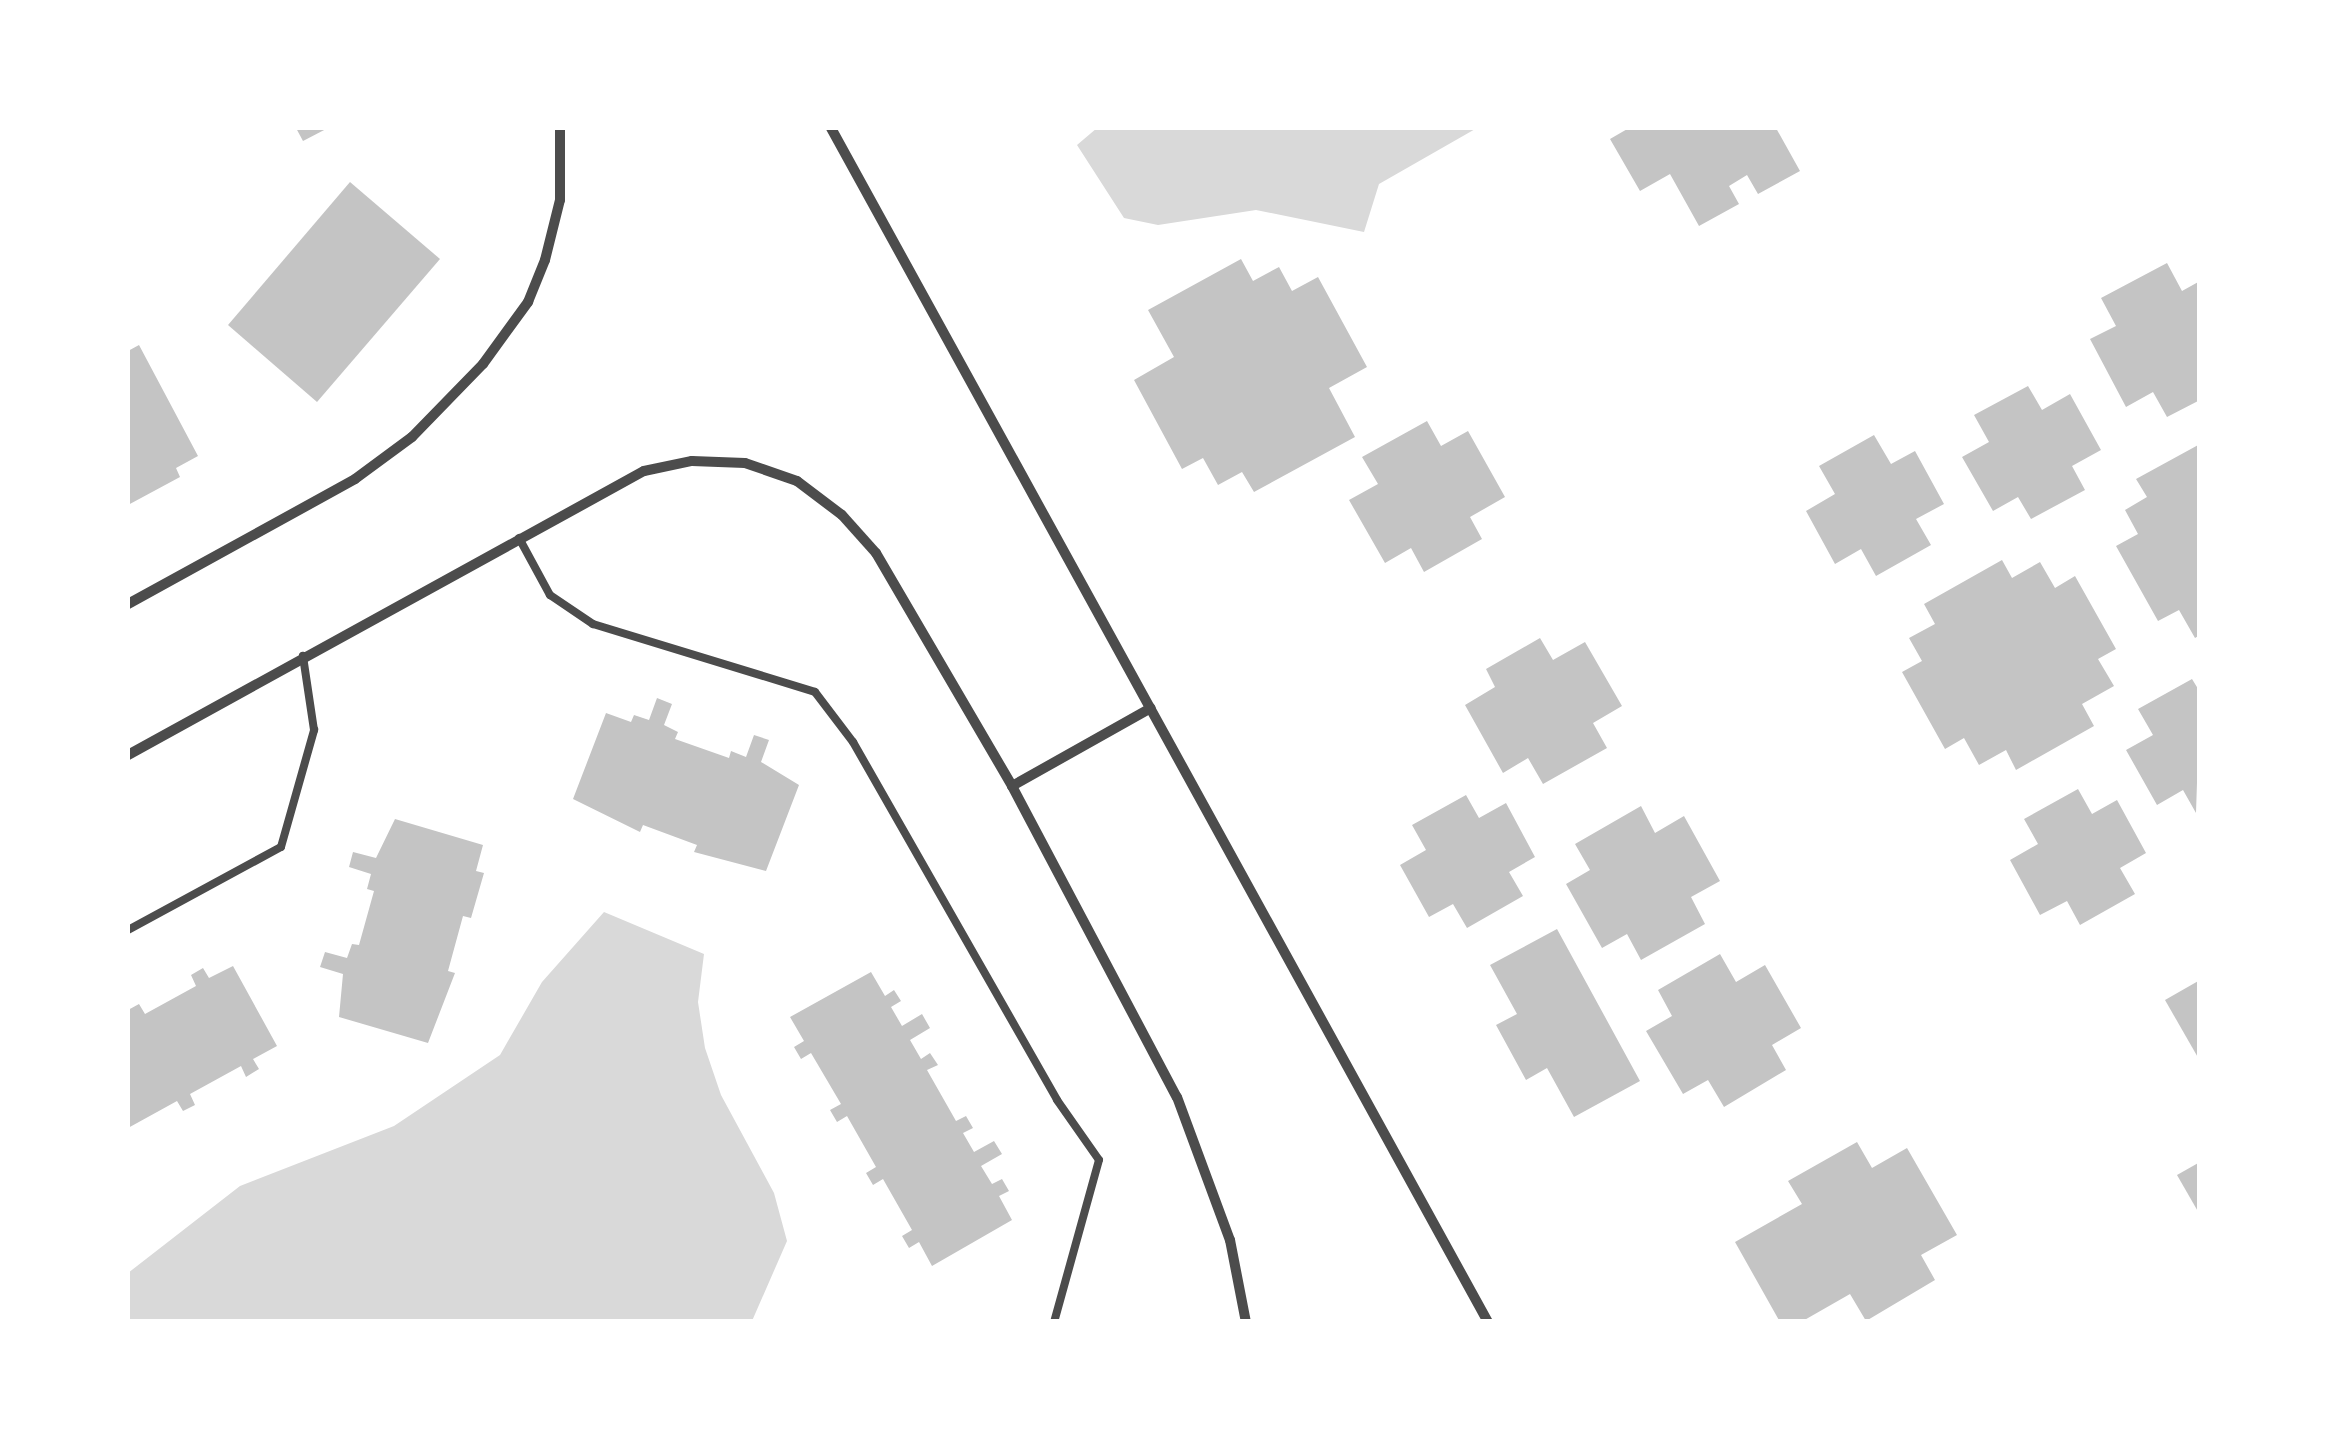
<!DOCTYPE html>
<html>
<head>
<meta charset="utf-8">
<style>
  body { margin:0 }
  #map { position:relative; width:2327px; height:1449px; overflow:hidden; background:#fff; font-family:"Source Sans 3",sans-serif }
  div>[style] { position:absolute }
  .water>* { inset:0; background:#d9d9d9 }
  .building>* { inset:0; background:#c4c4c4 }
  .service>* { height:8px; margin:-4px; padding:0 4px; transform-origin:4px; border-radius:4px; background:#4c4c4c }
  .minor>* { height:10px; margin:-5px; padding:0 5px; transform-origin:5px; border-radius:5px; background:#4c4c4c }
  span { translate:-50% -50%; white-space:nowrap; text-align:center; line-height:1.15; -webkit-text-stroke:9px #fff; paint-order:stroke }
  .frame { position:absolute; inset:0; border:130px solid #fff; pointer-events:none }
</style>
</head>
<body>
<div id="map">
  <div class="water">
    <i style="clip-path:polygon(1097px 128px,1477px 128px,1379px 184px,1364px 232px,1256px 210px,1158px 225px,1124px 218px,1077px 145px)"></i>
    <i style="clip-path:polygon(604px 912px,704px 954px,698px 1002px,705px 1048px,721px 1095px,774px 1193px,787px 1241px,752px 1321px,128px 1321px,128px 1273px,240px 1186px,394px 1126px,500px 1055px,542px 982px)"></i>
  </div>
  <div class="building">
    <i style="clip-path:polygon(296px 128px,328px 128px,303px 141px)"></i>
    <i style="clip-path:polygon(1629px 128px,1776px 128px,1800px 171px,1758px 194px,1747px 175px,1729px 186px,1739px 204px,1699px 226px,1670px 174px,1640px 191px,1610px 139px)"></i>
    <i style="clip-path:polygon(350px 182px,440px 259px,317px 402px,228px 325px)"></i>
    <i style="clip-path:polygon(1241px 259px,1253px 281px,1279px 267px,1292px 291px,1318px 277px,1367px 367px,1329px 388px,1355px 437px,1254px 492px,1242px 472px,1218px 485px,1203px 458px,1182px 469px,1134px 380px,1174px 357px,1148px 310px)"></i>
    <i style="clip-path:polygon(2167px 263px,2182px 291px,2200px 281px,2200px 400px,2167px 417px,2153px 392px,2126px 407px,2090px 339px,2116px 326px,2101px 298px)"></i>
    <i style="clip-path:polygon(139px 345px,198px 456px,176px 468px,180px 477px,128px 505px,128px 351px)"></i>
    <i style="clip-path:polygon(2028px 386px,2042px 410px,2070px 394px,2101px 450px,2072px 466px,2085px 490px,2031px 519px,2018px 497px,1993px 511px,1962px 457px,1989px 442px,1974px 415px)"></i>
    <i style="clip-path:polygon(1427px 421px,1441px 446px,1468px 431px,1505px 497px,1470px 517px,1482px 539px,1424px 572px,1411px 548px,1385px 563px,1349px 500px,1378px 484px,1362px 457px)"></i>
    <i style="clip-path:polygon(1874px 435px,1891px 464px,1915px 451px,1944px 504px,1916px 519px,1931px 545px,1876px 576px,1861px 549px,1835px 564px,1806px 511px,1835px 494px,1819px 466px)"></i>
    <i style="clip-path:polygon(2200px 444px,2200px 635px,2195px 638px,2179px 610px,2158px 621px,2116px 546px,2138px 534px,2125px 510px,2147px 497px,2136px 479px)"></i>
    <i style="clip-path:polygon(2002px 560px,2012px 578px,2040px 562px,2055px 588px,2075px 576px,2116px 649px,2098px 659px,2114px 686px,2082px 704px,2094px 726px,2016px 770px,2006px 750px,1979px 765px,1964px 738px,1945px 749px,1902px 672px,1922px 661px,1909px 638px,1935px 624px,1924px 604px)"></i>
    <i style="clip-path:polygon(1540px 638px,1553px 660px,1585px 642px,1622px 706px,1593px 723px,1607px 748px,1543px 784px,1528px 758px,1503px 773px,1465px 705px,1495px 687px,1486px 669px)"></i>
    <i style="clip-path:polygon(2192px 679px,2200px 692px,2196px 813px,2183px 790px,2157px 805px,2126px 750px,2153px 735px,2138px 709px)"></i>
    <i style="clip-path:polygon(657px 698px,672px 704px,664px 725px,678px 732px,675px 739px,729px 758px,731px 751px,746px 757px,754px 735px,769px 740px,761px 762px,799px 785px,766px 871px,694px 852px,697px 845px,643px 825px,640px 832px,573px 799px,606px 713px,631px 722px,634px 715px,649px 720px)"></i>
    <i style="clip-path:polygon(2078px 789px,2092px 814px,2117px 800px,2146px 853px,2120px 868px,2135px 894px,2080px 925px,2067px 901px,2040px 915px,2010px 860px,2038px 844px,2024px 819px)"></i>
    <i style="clip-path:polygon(1466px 795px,1479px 818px,1506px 803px,1535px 857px,1509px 872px,1523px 896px,1467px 928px,1453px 904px,1429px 917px,1400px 865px,1426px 850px,1412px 825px)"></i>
    <i style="clip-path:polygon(1641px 806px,1655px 833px,1684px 816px,1720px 881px,1691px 897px,1705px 924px,1641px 960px,1627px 934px,1602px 948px,1566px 884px,1590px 870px,1575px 844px)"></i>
    <i style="clip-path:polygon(395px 819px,483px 845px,476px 871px,484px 873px,471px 918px,463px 916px,448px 971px,455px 973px,428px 1043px,339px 1017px,343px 974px,320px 967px,325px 952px,347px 958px,352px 944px,359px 945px,374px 891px,367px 889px,371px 874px,349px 867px,353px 852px,376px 858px)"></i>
    <i style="clip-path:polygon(1557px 929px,1640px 1081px,1574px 1117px,1547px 1068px,1526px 1080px,1496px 1025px,1517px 1014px,1490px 965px)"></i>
    <i style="clip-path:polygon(1720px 954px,1736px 982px,1765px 965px,1801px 1028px,1772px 1045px,1786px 1070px,1724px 1107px,1708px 1080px,1683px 1094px,1646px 1031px,1672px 1016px,1658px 990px)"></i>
    <i style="clip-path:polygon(233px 966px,277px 1046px,253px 1059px,259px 1069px,246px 1077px,241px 1066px,190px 1094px,195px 1105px,183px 1111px,177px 1101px,128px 1128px,128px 1010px,139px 1004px,145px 1014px,196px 986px,191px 975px,203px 968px,209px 978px)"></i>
    <i style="clip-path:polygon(871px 972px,885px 996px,894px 990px,901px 1001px,891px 1007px,902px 1026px,922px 1014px,930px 1028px,910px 1040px,921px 1059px,930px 1053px,938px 1065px,927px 1070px,956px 1121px,966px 1116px,973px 1128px,963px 1133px,974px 1152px,994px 1141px,1002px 1154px,981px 1166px,992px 1184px,1002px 1179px,1009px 1191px,999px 1196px,1012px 1220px,932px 1266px,919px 1242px,909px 1248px,902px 1236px,912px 1230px,883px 1179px,873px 1185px,866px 1173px,876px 1167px,847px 1116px,837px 1122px,830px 1110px,841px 1104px,811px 1053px,801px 1059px,794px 1047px,804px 1041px,790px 1017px)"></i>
    <i style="clip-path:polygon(2200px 980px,2200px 1061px,2165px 1000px)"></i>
    <i style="clip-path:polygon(1857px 1142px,1872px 1168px,1907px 1148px,1957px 1235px,1921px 1255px,1935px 1280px,1866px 1321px,1850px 1294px,1801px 1322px,1780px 1322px,1735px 1242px,1802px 1204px,1788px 1181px)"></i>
    <i style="clip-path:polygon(2200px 1162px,2200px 1215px,2177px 1175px)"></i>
  </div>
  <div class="service">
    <i style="left:519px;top:538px;width:65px;rotate:61.5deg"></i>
    <i style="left:550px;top:595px;width:52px;rotate:34deg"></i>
    <i style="left:593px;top:624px;width:232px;rotate:17deg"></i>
    <i style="left:815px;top:692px;width:63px;rotate:52.8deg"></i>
    <i style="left:853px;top:742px;width:412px;rotate:60.3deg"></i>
    <i style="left:1057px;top:1100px;width:73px;rotate:55deg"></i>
    <i style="left:1099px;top:1160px;width:168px;rotate:105.5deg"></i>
    <i style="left:128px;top:930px;width:174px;rotate:-28.5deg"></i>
    <i style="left:281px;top:847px;width:122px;rotate:-74.2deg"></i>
    <i style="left:314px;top:730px;width:75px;rotate:-98.5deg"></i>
  </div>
  <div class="minor">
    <i style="left:831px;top:128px;width:1363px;rotate:61.18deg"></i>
    <i style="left:128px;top:604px;width:259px;rotate:-28.8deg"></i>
    <i style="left:355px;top:479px;width:71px;rotate:-36.4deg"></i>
    <i style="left:412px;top:437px;width:102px;rotate:-45.8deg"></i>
    <i style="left:483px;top:364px;width:77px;rotate:-54deg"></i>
    <i style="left:528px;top:302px;width:45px;rotate:-68deg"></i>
    <i style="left:545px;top:260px;width:62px;rotate:-76deg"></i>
    <i style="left:560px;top:200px;width:72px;rotate:-90deg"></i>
    <i style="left:128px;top:755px;width:589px;rotate:-28.83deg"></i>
    <i style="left:644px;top:471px;width:49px;rotate:-11.8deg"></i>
    <i style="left:692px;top:461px;width:53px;rotate:2.2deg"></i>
    <i style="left:745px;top:463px;width:55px;rotate:19.1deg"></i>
    <i style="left:797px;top:481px;width:56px;rotate:37.1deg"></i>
    <i style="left:842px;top:515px;width:51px;rotate:48.2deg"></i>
    <i style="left:876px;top:553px;width:270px;rotate:59.7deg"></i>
    <i style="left:1012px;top:786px;width:352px;rotate:62.1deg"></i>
    <i style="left:1177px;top:1097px;width:153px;rotate:69.7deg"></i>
    <i style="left:1230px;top:1240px;width:84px;rotate:79deg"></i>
    <i style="left:1012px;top:786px;width:159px;rotate:-29.3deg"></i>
  </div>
  <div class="frame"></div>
</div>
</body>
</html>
